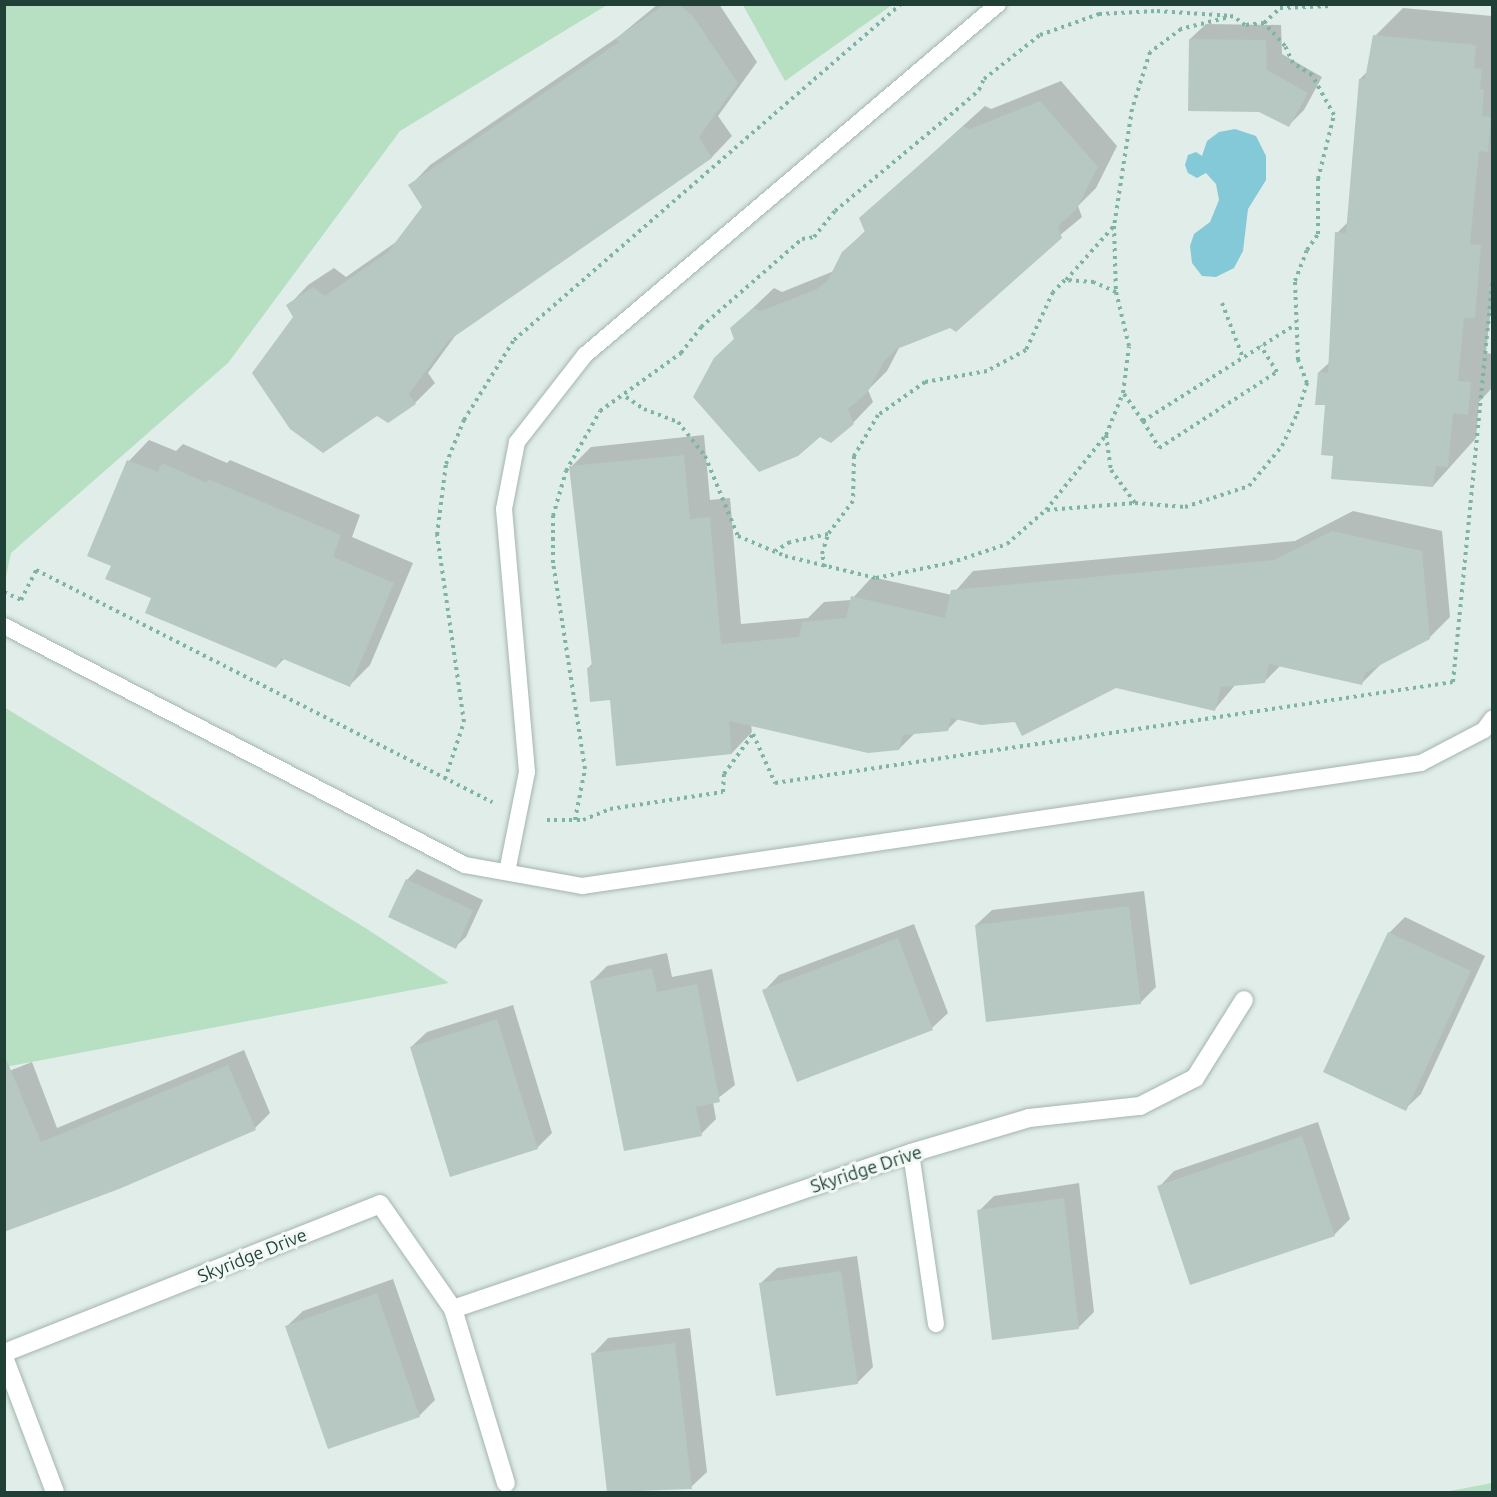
<!DOCTYPE html>
<html>
<head>
<meta charset="utf-8">
<style>
  body { margin:0 }
  #map { position:relative; width:1497px; height:1497px; overflow:hidden; background:#e1ede8; font-family:Ubuntu,sans-serif }
  div>[style] { position:absolute }
  .green>* { inset:0; background:#b7e0c3 }
  .water>* { inset:0; background:#83c9d7 }
  .shadow>* { inset:0; background:#0003 }
  .building>* { inset:0; background:#b6c8c1 }
  .path>* { height:4px; margin-top:-2px; transform-origin:0; background:repeating-linear-gradient(90deg,#7eb4a4 0 3px,transparent 0 7.5px) }
  .roads { filter:drop-shadow(0 0 2px #a3b5af) drop-shadow(0 0 2px #a3b5af) }
  .service>* { height:16px; margin:-8px; padding:0 8px; transform-origin:8px; border-radius:8px; background:#fff }
  .minor>* { height:18px; margin:-9px; padding:0 9px; transform-origin:9px; border-radius:9px; background:#fff }
  span { translate:-50% -50%; white-space:nowrap; text-align:center; line-height:1.15; -webkit-text-stroke:6px #f2f9f5; paint-order:stroke }
  .street-label { font-size:18px; color:#1f3f37 }
  .frame { position:absolute; inset:0; border:6px solid #1f3f37; pointer-events:none }
</style>
</head>
<body>
<div id="map">
  <div class="green">
    <i style="clip-path:polygon(5px 4px,607px 4px,607px 5px,400px 131px,228px 363px,11px 553px,5px 581px)"></i>
    <i style="clip-path:polygon(743px 5px,892px 5px,785px 81px)"></i>
    <i style="clip-path:polygon(4px 707px,367px 929px,449px 983px,5px 1067px)"></i>
    <i style="clip-path:polygon(1492px 1483px,1492px 1492px,1445px 1492px)"></i>
  </div>
  <div class="water">
    <i style="clip-path:polygon(1235px 129px,1256px 136px,1266px 156px,1266px 180px,1248px 209px,1243px 251px,1234px 268px,1216px 277px,1202px 276px,1192px 263px,1190px 246px,1194px 234px,1210px 222px,1219px 200px,1216px 184px,1206px 173px,1197px 178px,1188px 173px,1185px 165px,1188px 155px,1196px 152px,1202px 156px,1207px 141px,1219px 132px)"></i>
  </div>
  <div class="shadow">
    <i style="clip-path:polygon(658px 4px,719px 4px,757px 62px,718px 116px,732px 136px,712px 157px,458px 332px,428px 373px,435px 383px,415px 403px,295px 317px,288px 306px,308px 285px,334px 268px,346px 277px,399px 240px,424px 207px,410px 186px,430px 165px,618px 37px)"></i>
    <i style="clip-path:polygon(1403px 8px,1492px 16px,1492px 298px,1486px 353px,1492px 354px,1492px 388px,1479px 402px,1476px 438px,1433px 486px,1334px 455px,1319px 372px,1330px 362px,1337px 233px,1348px 222px,1360px 79px,1368px 71px,1375px 36px)"></i>
    <i style="clip-path:polygon(1206px 24px,1281px 25px,1282px 54px,1322px 77px,1304px 110px,1289px 125px,1190px 39px)"></i>
    <i style="clip-path:polygon(1061px 81px,1117px 146px,1096px 188px,1078px 206px,1082px 217px,950px 326px,900px 346px,887px 371px,868px 390px,873px 402px,853px 423px,736px 338px,732px 328px,774px 288px,782px 292px,834px 271px,843px 253px,866px 230px,861px 218px,985px 106px,991px 109px)"></i>
    <i style="clip-path:polygon(704px 435px,710px 500px,730px 498px,741px 624px,808px 618px,824px 602px,851px 600px,872px 577px,952px 595px,973px 571px,1295px 541px,1353px 511px,1442px 531px,1450px 617px,1429px 638px,1382px 663px,1362px 683px,1281px 665px,1265px 681px,1236px 684px,1215px 709px,1116px 686px,1016px 720px,959px 718px,947px 730px,915px 733px,899px 749px,751px 725px,752px 732px,732px 753px,611px 698px,588px 668px,593px 663px,571px 467px,591px 447px)"></i>
    <i style="clip-path:polygon(149px 440px,176px 451px,183px 444px,227px 463px,230px 460px,360px 515px,352px 537px,413px 563px,370px 665px,350px 685px,285px 658px,276px 667px,113px 566px,129px 461px)"></i>
    <i style="clip-path:polygon(417px 869px,483px 900px,466px 937px,455px 947px,407px 880px)"></i>
    <i style="clip-path:polygon(1144px 891px,1156px 987px,1140px 1003px,976px 925px,992px 910px)"></i>
    <i style="clip-path:polygon(1405px 917px,1485px 956px,1421px 1094px,1405px 1109px,1389px 933px)"></i>
    <i style="clip-path:polygon(914px 924px,948px 1013px,932px 1028px,764px 991px,779px 975px)"></i>
    <i style="clip-path:polygon(667px 953px,672px 977px,712px 969px,735px 1085px,713px 1102px,716px 1119px,701px 1134px,592px 981px,607px 966px)"></i>
    <i style="clip-path:polygon(513px 1005px,552px 1133px,537px 1148px,411px 1047px,427px 1032px)"></i>
    <i style="clip-path:polygon(244px 1050px,270px 1113px,255px 1128px,4px 1230px,4px 1073px,32px 1062px,57px 1128px)"></i>
    <i style="clip-path:polygon(1318px 1122px,1350px 1219px,1334px 1235px,1159px 1187px,1174px 1171px)"></i>
    <i style="clip-path:polygon(1079px 1183px,1094px 1312px,1078px 1328px,979px 1211px,994px 1196px)"></i>
    <i style="clip-path:polygon(857px 1256px,873px 1367px,857px 1383px,761px 1283px,777px 1268px)"></i>
    <i style="clip-path:polygon(393px 1279px,435px 1400px,419px 1416px,287px 1326px,303px 1311px)"></i>
    <i style="clip-path:polygon(690px 1328px,707px 1472px,691px 1487px,608px 1492px,593px 1354px,608px 1338px)"></i>
  </div>
  <div class="building">
    <i style="clip-path:polygon(665px 4px,678px 4px,692px 15px,738px 83px,699px 137px,712px 158px,448px 341px,409px 394px,416px 404px,388px 423px,377px 416px,323px 453px,290px 429px,252px 373px,293px 317px,286px 305px,313px 287px,325px 296px,388px 252px,422px 207px,408px 185px,619px 42px,615px 39px)"></i>
    <i style="clip-path:polygon(1373px 35px,1476px 45px,1474px 68px,1482px 69px,1480px 89px,1484px 90px,1482px 116px,1491px 117px,1488px 152px,1479px 151px,1470px 244px,1481px 245px,1475px 318px,1464px 318px,1458px 381px,1471px 382px,1468px 415px,1453px 413px,1448px 467px,1436px 466px,1433px 487px,1331px 479px,1333px 456px,1321px 455px,1325px 405px,1315px 405px,1318px 372px,1328px 373px,1335px 232px,1346px 233px,1359px 79px,1365px 79px)"></i>
    <i style="clip-path:polygon(1189px 39px,1266px 40px,1267px 70px,1308px 93px,1289px 127px,1259px 112px,1188px 111px)"></i>
    <i style="clip-path:polygon(1040px 101px,1098px 167px,1076px 210px,1058px 226px,1062px 238px,956px 332px,950px 328px,897px 349px,885px 360px,867px 393px,848px 409px,854px 424px,831px 443px,820px 437px,798px 456px,759px 472px,693px 397px,714px 358px,734px 339px,730px 328px,753px 308px,761px 311px,817px 289px,828px 280px,842px 252px,865px 232px,859px 218px,964px 126px,970px 129px)"></i>
    <i style="clip-path:polygon(684px 455px,690px 519px,710px 517px,721px 644px,799px 637px,802px 622px,846px 618px,851px 596px,945px 618px,951px 590px,1274px 560px,1332px 531px,1422px 551px,1430px 639px,1365px 673px,1362px 685px,1269px 664px,1265px 683px,1221px 687px,1215px 711px,1116px 688px,1022px 736px,1015px 722px,981px 725px,951px 718px,948px 731px,903px 735px,899px 750px,868px 753px,729px 721px,732px 754px,616px 766px,610px 700px,590px 702px,587px 668px,592px 667px,569px 466px)"></i>
    <i style="clip-path:polygon(127px 460px,158px 472px,162px 463px,207px 483px,208px 479px,341px 535px,333px 557px,394px 583px,350px 687px,281px 658px,276px 668px,145px 613px,151px 598px,105px 579px,111px 566px,87px 556px)"></i>
    <i style="clip-path:polygon(406px 879px,473px 910px,456px 949px,388px 917px)"></i>
    <i style="clip-path:polygon(1129px 906px,1141px 1004px,986px 1022px,975px 925px)"></i>
    <i style="clip-path:polygon(1388px 932px,1471px 971px,1406px 1111px,1323px 1072px)"></i>
    <i style="clip-path:polygon(898px 938px,933px 1030px,797px 1082px,762px 990px)"></i>
    <i style="clip-path:polygon(652px 968px,657px 992px,697px 984px,720px 1102px,696px 1107px,702px 1136px,624px 1151px,590px 981px)"></i>
    <i style="clip-path:polygon(497px 1019px,538px 1149px,450px 1177px,410px 1047px)"></i>
    <i style="clip-path:polygon(4px 1054px,41px 1142px,228px 1065px,256px 1130px,119px 1189px,4px 1232px)"></i>
    <i style="clip-path:polygon(1302px 1136px,1335px 1236px,1190px 1285px,1157px 1186px)"></i>
    <i style="clip-path:polygon(1064px 1198px,1079px 1329px,992px 1340px,977px 1210px)"></i>
    <i style="clip-path:polygon(841px 1271px,858px 1384px,776px 1396px,759px 1283px)"></i>
    <i style="clip-path:polygon(377px 1293px,420px 1417px,328px 1449px,285px 1326px)"></i>
    <i style="clip-path:polygon(675px 1343px,692px 1489px,607px 1492px,591px 1353px)"></i>
  </div>
  <div class="path">
    <i style="left:1264px;top:23px;width:22px;rotate:-43deg"></i>
    <i style="left:1280px;top:8px;width:52px;rotate:-2.2deg"></i>
    <i style="left:1066px;top:280px;width:72px;rotate:-48.4deg"></i>
    <i style="left:1222px;top:303px;width:59px;rotate:69.1deg"></i>
    <i style="left:1124px;top:394px;width:33px;rotate:55deg"></i>
    <i style="left:1143px;top:421px;width:180px;rotate:-32.3deg"></i>
    <i style="left:626px;top:397px;width:22px;rotate:34deg"></i>
    <i style="left:644px;top:409px;width:36px;rotate:21deg"></i>
    <i style="left:678px;top:422px;width:43px;rotate:51.5deg"></i>
    <i style="left:705px;top:456px;width:87px;rotate:67.6deg"></i>
    <i style="left:738px;top:536px;width:51px;rotate:23.1deg"></i>
    <i style="left:785px;top:556px;width:94px;rotate:13.6deg"></i>
    <i style="left:876px;top:578px;width:76px;rotate:-11.5deg"></i>
    <i style="left:950px;top:563px;width:60px;rotate:-18.4deg"></i>
    <i style="left:1007px;top:544px;width:52px;rotate:-41.1deg"></i>
    <i style="left:1046px;top:510px;width:96px;rotate:-51.3deg"></i>
    <i style="left:1106px;top:435px;width:45px;rotate:-68deg"></i>
    <i style="left:1123px;top:393px;width:47px;rotate:-82.7deg"></i>
    <i style="left:1129px;top:346px;width:56px;rotate:-103.5deg"></i>
    <i style="left:1116px;top:292px;width:24px;rotate:-156deg"></i>
    <i style="left:1094px;top:282px;width:29px;rotate:-176deg"></i>
    <i style="left:1065px;top:280px;width:17px;rotate:135deg"></i>
    <i style="left:1053px;top:292px;width:64px;rotate:115deg"></i>
    <i style="left:1026px;top:350px;width:44px;rotate:151.7deg"></i>
    <i style="left:987px;top:371px;width:63px;rotate:169.9deg"></i>
    <i style="left:925px;top:382px;width:57px;rotate:144.9deg"></i>
    <i style="left:878px;top:415px;width:48px;rotate:120.3deg"></i>
    <i style="left:854px;top:456px;width:45px;rotate:91.3deg"></i>
    <i style="left:853px;top:501px;width:41px;rotate:127.1deg"></i>
    <i style="left:828px;top:534px;width:39px;rotate:168deg"></i>
    <i style="left:790px;top:542px;width:17px;rotate:149deg"></i>
    <i style="left:1143px;top:421px;width:31px;rotate:59deg"></i>
    <i style="left:1159px;top:448px;width:140px;rotate:-32.8deg"></i>
    <i style="left:1277px;top:372px;width:31px;rotate:-122deg"></i>
    <i style="left:1106px;top:435px;width:35px;rotate:82deg"></i>
    <i style="left:1111px;top:470px;width:41px;rotate:54deg"></i>
    <i style="left:1047px;top:510px;width:88px;rotate:-4.5deg"></i>
    <i style="left:1135px;top:503px;width:50px;rotate:4.6deg"></i>
    <i style="left:1185px;top:507px;width:67px;rotate:-18.2deg"></i>
    <i style="left:1249px;top:486px;width:52px;rotate:-50.5deg"></i>
    <i style="left:1282px;top:446px;width:35px;rotate:-65deg"></i>
    <i style="left:1297px;top:414px;width:33px;rotate:-72deg"></i>
    <i style="left:1307px;top:383px;width:25px;rotate:-111deg"></i>
    <i style="left:1298px;top:360px;width:79px;rotate:-92.2deg"></i>
    <i style="left:1295px;top:281px;width:33px;rotate:-69deg"></i>
    <i style="left:1307px;top:250px;width:19px;rotate:-55deg"></i>
    <i style="left:1318px;top:234px;width:55px;rotate:-90deg"></i>
    <i style="left:1318px;top:179px;width:66px;rotate:-76deg"></i>
    <i style="left:1334px;top:115px;width:46px;rotate:-118.8deg"></i>
    <i style="left:1312px;top:75px;width:22px;rotate:-148deg"></i>
    <i style="left:1293px;top:63px;width:19px;rotate:-115deg"></i>
    <i style="left:1285px;top:46px;width:31px;rotate:-132deg"></i>
    <i style="left:1264px;top:23px;width:19px;rotate:174deg"></i>
    <i style="left:1245px;top:25px;width:15px;rotate:-143deg"></i>
    <i style="left:1233px;top:16px;width:54px;rotate:166deg"></i>
    <i style="left:1181px;top:29px;width:39px;rotate:143deg"></i>
    <i style="left:1150px;top:52px;width:60px;rotate:107.5deg"></i>
    <i style="left:1132px;top:109px;width:118px;rotate:98.7deg"></i>
    <i style="left:1114px;top:226px;width:66px;rotate:88.3deg"></i>
    <i style="left:825px;top:567px;width:13px;rotate:-103deg"></i>
    <i style="left:822px;top:554px;width:21px;rotate:-73deg"></i>
    <i style="left:4px;top:592px;width:19px;rotate:25deg"></i>
    <i style="left:21px;top:600px;width:34px;rotate:-63deg"></i>
    <i style="left:36px;top:570px;width:512px;rotate:26.97deg"></i>
    <i style="left:445px;top:779px;width:60px;rotate:-71.6deg"></i>
    <i style="left:464px;top:722px;width:189px;rotate:-98.2deg"></i>
    <i style="left:437px;top:535px;width:72px;rotate:-82.8deg"></i>
    <i style="left:446px;top:464px;width:48px;rotate:-67.8deg"></i>
    <i style="left:464px;top:420px;width:94px;rotate:-58deg"></i>
    <i style="left:514px;top:340px;width:513px;rotate:-40.97deg"></i>
    <i style="left:547px;top:820px;width:36px"></i>
    <i style="left:583px;top:820px;width:29px;rotate:-22deg"></i>
    <i style="left:610px;top:809px;width:114px;rotate:-8.6deg"></i>
    <i style="left:723px;top:792px;width:18px;rotate:-87deg"></i>
    <i style="left:724px;top:774px;width:49px;rotate:-54.1deg"></i>
    <i style="left:753px;top:734px;width:54px;rotate:65.8deg"></i>
    <i style="left:775px;top:783px;width:685px;rotate:-8.47deg"></i>
    <i style="left:1453px;top:682px;width:402px;rotate:-84.4deg"></i>
    <i style="left:575px;top:820px;width:52px;rotate:-78.9deg"></i>
    <i style="left:585px;top:769px;width:208px;rotate:-98.8deg"></i>
    <i style="left:553px;top:563px;width:47px;rotate:-90deg"></i>
    <i style="left:553px;top:516px;width:47px;rotate:-73.9deg"></i>
    <i style="left:566px;top:471px;width:69px;rotate:-60.5deg"></i>
    <i style="left:600px;top:411px;width:100px;rotate:-35.6deg"></i>
    <i style="left:681px;top:353px;width:33px;rotate:-52deg"></i>
    <i style="left:701px;top:327px;width:134px;rotate:-41.1deg"></i>
    <i style="left:802px;top:239px;width:12px;rotate:-9deg"></i>
    <i style="left:814px;top:237px;width:33px;rotate:-51deg"></i>
    <i style="left:835px;top:211px;width:165px;rotate:-39.8deg"></i>
    <i style="left:962px;top:105px;width:23px;rotate:-41deg"></i>
    <i style="left:979px;top:90px;width:12px;rotate:-66deg"></i>
    <i style="left:984px;top:79px;width:71px;rotate:-38.2deg"></i>
    <i style="left:1040px;top:35px;width:63px;rotate:-19.6deg"></i>
    <i style="left:1099px;top:14px;width:58px;rotate:-3deg"></i>
    <i style="left:1157px;top:11px;width:76px;rotate:3.8deg"></i>
  </div>
  <div class="roads">
    <div class="service">
      <i style="left:4px;top:626px;width:519px;rotate:27.4deg"></i>
      <i style="left:465px;top:865px;width:119px;rotate:10.2deg"></i>
      <i style="left:582px;top:886px;width:848px;rotate:-8.34deg"></i>
      <i style="left:1421px;top:763px;width:71px;rotate:-27.6deg"></i>
      <i style="left:1484px;top:730px;width:14px;rotate:-54deg"></i>
      <i style="left:507px;top:872px;width:102px;rotate:-78.7deg"></i>
      <i style="left:527px;top:772px;width:264px;rotate:-95deg"></i>
      <i style="left:504px;top:509px;width:68px;rotate:-79deg"></i>
      <i style="left:517px;top:442px;width:110px;rotate:-52deg"></i>
      <i style="left:585px;top:355px;width:542px;rotate:-40.36deg"></i>
      <i style="left:911px;top:1153px;width:173px;rotate:81.7deg"></i>
    </div>
    <div class="minor">
      <i style="left:453px;top:1309px;width:484px;rotate:-18.8deg"></i>
      <i style="left:911px;top:1153px;width:123px;rotate:-16.5deg"></i>
      <i style="left:1029px;top:1118px;width:112px;rotate:-6.2deg"></i>
      <i style="left:1140px;top:1106px;width:62px;rotate:-27deg"></i>
      <i style="left:1195px;top:1078px;width:92px;rotate:-57.9deg"></i>
      <i style="left:4px;top:1353px;width:404px;rotate:-21.6deg"></i>
      <i style="left:380px;top:1204px;width:128px;rotate:55.2deg"></i>
      <i style="left:453px;top:1309px;width:182px;rotate:73.1deg"></i>
      <i style="left:4px;top:1357px;width:144px;rotate:69.3deg"></i>
    </div>
  </div>
  <div class="street-label">
    <span style="left:866px;top:1169px;rotate:-18deg">Skyridge Drive</span>
    <span style="left:252px;top:1255px;rotate:-22deg">Skyridge Drive</span>
  </div>
  <div class="frame"></div>
</div>
</body>
</html>
